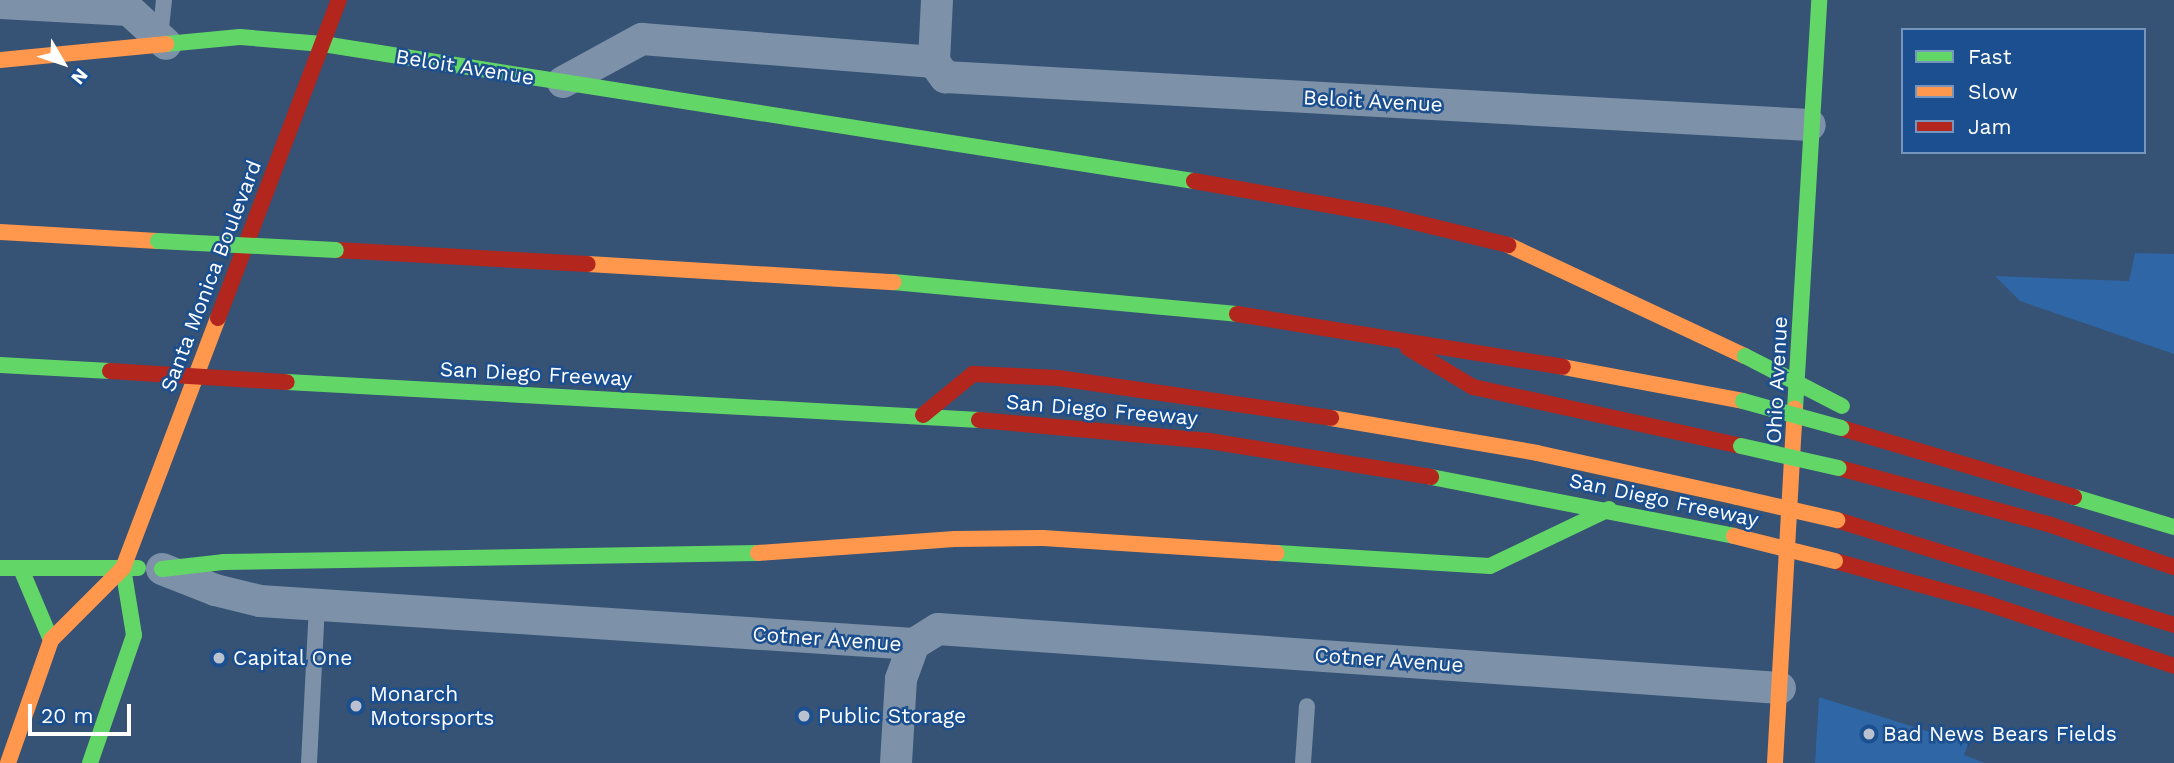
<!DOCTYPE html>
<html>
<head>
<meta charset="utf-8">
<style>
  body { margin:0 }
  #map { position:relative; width:2174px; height:763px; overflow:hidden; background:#365274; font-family:"Work Sans",sans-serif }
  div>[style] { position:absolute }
  .green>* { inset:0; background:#2f66a5 }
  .lane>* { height:16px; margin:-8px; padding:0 8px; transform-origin:8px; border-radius:8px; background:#7d92a8 }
  .street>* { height:32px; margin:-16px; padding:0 16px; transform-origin:16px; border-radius:16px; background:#7d92a8 }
  .fast>* { height:16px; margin:-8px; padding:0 8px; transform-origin:8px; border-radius:8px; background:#63d668 }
  .slow>* { height:16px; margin:-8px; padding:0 8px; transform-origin:8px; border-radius:8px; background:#ff974d }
  .jam>* { height:16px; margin:-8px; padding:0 8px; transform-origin:8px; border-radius:8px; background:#b3261e }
  .fast-bridge>* { height:16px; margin:-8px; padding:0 8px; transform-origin:8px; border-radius:8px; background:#63d668 }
  .slow-bridge>* { height:16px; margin:-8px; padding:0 8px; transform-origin:8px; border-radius:8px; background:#ff974d }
  .jam-bridge>* { height:16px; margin:-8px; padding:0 8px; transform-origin:8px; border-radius:8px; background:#b3261e }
  .dots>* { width:19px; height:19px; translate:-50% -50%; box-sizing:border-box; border:4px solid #1b4f8f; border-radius:50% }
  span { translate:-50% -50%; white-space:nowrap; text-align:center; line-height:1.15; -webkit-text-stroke:5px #1b4f8f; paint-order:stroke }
  .street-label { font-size:21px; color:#fff }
  .poi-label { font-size:21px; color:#fff }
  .left { translate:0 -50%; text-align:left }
  .legend { position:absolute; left:1901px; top:28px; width:245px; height:126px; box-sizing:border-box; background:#1b4f8f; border:2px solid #7695bc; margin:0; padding:9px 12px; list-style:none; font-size:21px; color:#fff }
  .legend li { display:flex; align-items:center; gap:14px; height:35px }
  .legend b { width:35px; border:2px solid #7695bc }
  .north { position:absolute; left:28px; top:28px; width:70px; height:70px; -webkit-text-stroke:5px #1b4f8f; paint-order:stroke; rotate:129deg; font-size:19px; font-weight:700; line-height:28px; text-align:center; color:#fff }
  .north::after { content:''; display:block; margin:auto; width:24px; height:32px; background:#fff; clip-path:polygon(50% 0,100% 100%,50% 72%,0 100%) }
  .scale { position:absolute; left:28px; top:704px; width:103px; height:32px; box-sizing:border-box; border:4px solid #fff; border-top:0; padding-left:9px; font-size:21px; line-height:24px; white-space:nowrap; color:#fff; -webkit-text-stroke:5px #1b4f8f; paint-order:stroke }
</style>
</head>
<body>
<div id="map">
  <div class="green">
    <i style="clip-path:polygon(2135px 253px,2174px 254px,2174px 354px,2020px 301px,1995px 276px,2129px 281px)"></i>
    <i style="clip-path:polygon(1819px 697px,1968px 744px,1964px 755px,1985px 763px,1815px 763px)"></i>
  </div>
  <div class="lane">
    <i style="left:160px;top:38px;width:38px;rotate:-84deg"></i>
    <i style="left:309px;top:763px;width:158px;rotate:-87.1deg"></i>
    <i style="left:1303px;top:763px;width:57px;rotate:-86deg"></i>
  </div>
  <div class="street">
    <i style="left:937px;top:0;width:62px;rotate:92.8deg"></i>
    <i style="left:934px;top:62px;width:19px;rotate:54deg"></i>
    <i style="left:945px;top:77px;width:866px;rotate:3.18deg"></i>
    <i style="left:0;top:3px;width:129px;rotate:3.1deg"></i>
    <i style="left:129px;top:10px;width:50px;rotate:42.6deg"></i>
    <i style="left:563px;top:82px;width:90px;rotate:-28.6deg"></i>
    <i style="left:642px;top:39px;width:293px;rotate:4.5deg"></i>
    <i style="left:162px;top:569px;width:57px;rotate:21.6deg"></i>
    <i style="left:215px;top:590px;width:46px;rotate:13.7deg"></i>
    <i style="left:260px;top:601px;width:655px;rotate:3.76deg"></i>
    <i style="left:914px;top:644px;width:28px;rotate:-32deg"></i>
    <i style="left:938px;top:629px;width:844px;rotate:4.01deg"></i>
    <i style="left:896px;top:763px;width:84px;rotate:-86.6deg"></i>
    <i style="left:901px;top:679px;width:37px;rotate:-70deg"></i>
  </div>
  <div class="fast">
    <i style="left:166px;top:44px;width:74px;rotate:-5.4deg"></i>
    <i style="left:240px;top:37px;width:83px;rotate:4.8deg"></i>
    <i style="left:323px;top:44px;width:243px;rotate:9deg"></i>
    <i style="left:563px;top:82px;width:639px;rotate:8.92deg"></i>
    <i style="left:893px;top:282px;width:345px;rotate:5.3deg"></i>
    <i style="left:0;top:365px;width:110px;rotate:3.1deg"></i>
    <i style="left:287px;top:382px;width:693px;rotate:3.14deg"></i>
    <i style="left:1795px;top:409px;width:410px;rotate:-86.6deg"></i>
    <i style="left:1431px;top:477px;width:309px;rotate:11deg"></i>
    <i style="left:2074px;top:497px;width:104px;rotate:16.7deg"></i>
    <i style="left:1277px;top:553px;width:213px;rotate:3.5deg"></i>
    <i style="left:1490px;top:566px;width:132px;rotate:-25.6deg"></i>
    <i style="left:0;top:568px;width:138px"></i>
    <i style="left:21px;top:569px;width:77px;rotate:67.1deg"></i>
    <i style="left:162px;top:569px;width:61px;rotate:-6.5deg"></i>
    <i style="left:223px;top:562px;width:535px;rotate:-0.96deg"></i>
    <i style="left:90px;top:763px;width:135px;rotate:-71deg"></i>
    <i style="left:134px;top:635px;width:68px;rotate:-99.3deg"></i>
  </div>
  <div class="slow">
    <i style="left:0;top:60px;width:167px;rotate:-5.5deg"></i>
    <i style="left:0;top:232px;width:158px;rotate:3.3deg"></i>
    <i style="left:1508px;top:245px;width:262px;rotate:25.1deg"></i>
    <i style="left:588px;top:264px;width:306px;rotate:3.4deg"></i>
    <i style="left:1563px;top:367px;width:183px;rotate:10.7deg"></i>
    <i style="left:1331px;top:418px;width:209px;rotate:9.6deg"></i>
    <i style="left:1537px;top:453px;width:205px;rotate:12.4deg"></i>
    <i style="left:758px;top:553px;width:197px;rotate:-4.1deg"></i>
    <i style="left:955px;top:539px;width:88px;rotate:-0.7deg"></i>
    <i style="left:1043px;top:538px;width:234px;rotate:3.7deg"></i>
    <i style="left:8px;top:763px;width:130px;rotate:-70.7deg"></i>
    <i style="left:51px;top:640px;width:102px;rotate:-45deg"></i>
    <i style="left:123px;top:568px;width:267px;rotate:-69.2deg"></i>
    <i style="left:1775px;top:763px;width:355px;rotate:-86.8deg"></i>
  </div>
  <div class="jam">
    <i style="left:1194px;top:181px;width:194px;rotate:10.1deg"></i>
    <i style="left:1385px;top:215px;width:127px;rotate:13.7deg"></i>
    <i style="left:336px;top:250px;width:252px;rotate:3.2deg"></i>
    <i style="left:1237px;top:314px;width:330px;rotate:9.2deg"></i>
    <i style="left:218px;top:318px;width:340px;rotate:-69.2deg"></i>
    <i style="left:1408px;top:348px;width:76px;rotate:31deg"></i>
    <i style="left:1473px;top:387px;width:274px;rotate:12.4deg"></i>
    <i style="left:923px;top:415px;width:65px;rotate:-39.4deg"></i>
    <i style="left:973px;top:374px;width:85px;rotate:2.7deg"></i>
    <i style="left:1058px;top:378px;width:276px;rotate:8.3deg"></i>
    <i style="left:979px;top:420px;width:231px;rotate:5.2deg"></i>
    <i style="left:1209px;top:441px;width:225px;rotate:9.2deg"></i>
    <i style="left:1841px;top:428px;width:243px;rotate:16.5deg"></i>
    <i style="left:1839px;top:468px;width:220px;rotate:15deg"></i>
    <i style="left:2051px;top:525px;width:130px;rotate:18.9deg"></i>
    <i style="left:1837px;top:520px;width:353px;rotate:17.3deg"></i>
    <i style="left:1835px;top:561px;width:154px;rotate:15.5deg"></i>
    <i style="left:1983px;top:602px;width:201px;rotate:18.5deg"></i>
  </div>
  <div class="fast-bridge">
    <i style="left:158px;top:241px;width:178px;rotate:2.9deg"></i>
    <i style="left:1745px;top:356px;width:109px;rotate:27.3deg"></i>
    <i style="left:1743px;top:401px;width:102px;rotate:15.4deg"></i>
    <i style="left:1741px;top:446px;width:100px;rotate:12.7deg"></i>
  </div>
  <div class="slow-bridge">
    <i style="left:1737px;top:497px;width:103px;rotate:13deg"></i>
    <i style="left:1734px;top:536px;width:104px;rotate:13.9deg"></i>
  </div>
  <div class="jam-bridge">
    <i style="left:110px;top:371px;width:177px;rotate:3.6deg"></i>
  </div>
  <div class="dots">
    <i style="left:219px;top:658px;background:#b9c2ce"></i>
    <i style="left:356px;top:706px;background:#b9c2ce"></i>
    <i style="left:804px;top:716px;background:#b9c2ce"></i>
    <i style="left:1869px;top:734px;background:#b9c2ce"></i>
  </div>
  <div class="street-label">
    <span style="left:465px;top:67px;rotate:9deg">Beloit Avenue</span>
    <span style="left:1373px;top:101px;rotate:3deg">Beloit Avenue</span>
    <span style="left:211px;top:276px;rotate:-69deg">Santa Monica Boulevard</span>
    <span style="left:536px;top:374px;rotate:3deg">San Diego Freeway</span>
    <span style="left:1777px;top:380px;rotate:-87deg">Ohio Avenue</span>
    <span style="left:1102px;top:410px;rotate:5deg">San Diego Freeway</span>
    <span style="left:1664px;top:500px;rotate:12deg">San Diego Freeway</span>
    <span style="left:827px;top:639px;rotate:4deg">Cotner Avenue</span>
    <span style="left:1389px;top:660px;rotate:4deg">Cotner Avenue</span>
  </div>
  <div class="poi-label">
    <span class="left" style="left:233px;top:658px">Capital One</span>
    <span class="left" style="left:370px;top:706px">Monarch<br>Motorsports</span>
    <span class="left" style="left:818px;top:716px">Public Storage</span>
    <span class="left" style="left:1883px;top:734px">Bad News Bears Fields</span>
  </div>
  <ul class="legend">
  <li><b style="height:9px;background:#63d668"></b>Fast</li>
  <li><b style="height:9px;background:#ff974d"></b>Slow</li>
  <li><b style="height:9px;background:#b3261e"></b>Jam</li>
  </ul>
  <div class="north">N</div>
  <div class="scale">20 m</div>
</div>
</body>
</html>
